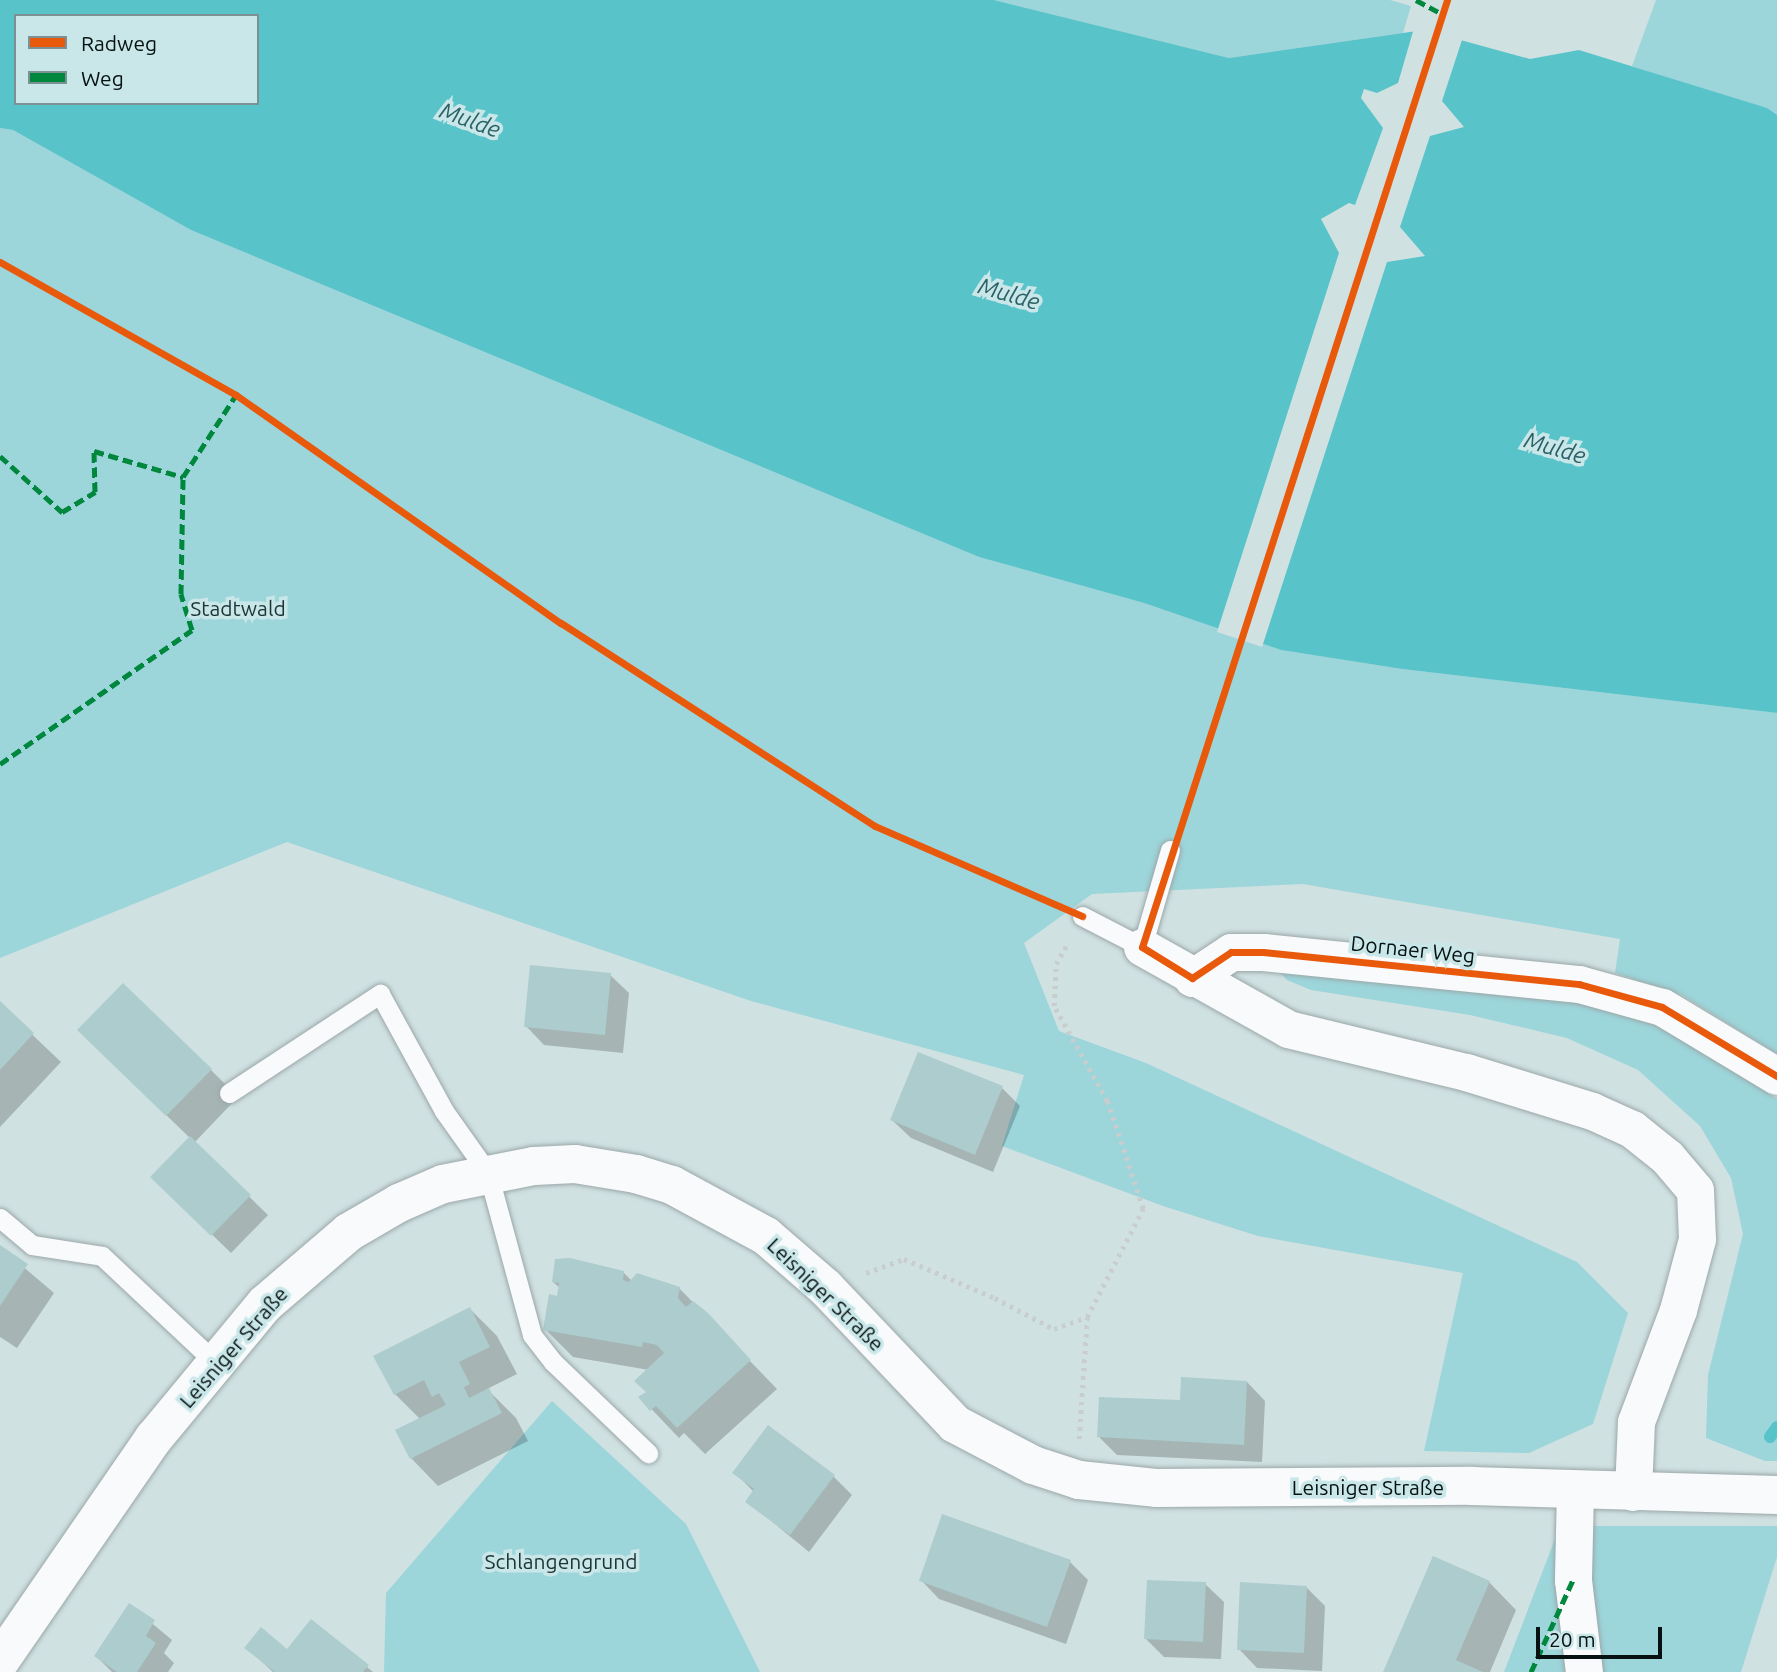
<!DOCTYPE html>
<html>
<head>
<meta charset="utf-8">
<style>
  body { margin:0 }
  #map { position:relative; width:1777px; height:1672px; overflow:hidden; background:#d0e1e2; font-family:Ubuntu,sans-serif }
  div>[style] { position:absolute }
  .green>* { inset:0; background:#9cd5da }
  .water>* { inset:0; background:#59c3ca }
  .pier>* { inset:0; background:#d0e1e2 }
  .shadow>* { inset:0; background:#0003 }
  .stream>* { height:12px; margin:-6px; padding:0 6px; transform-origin:6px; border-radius:6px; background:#59c3ca }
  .building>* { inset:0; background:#acccce }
  .path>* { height:4.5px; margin-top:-2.25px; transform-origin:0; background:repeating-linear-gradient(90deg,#c8cdcd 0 3.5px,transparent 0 8.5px) }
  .roads { filter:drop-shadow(0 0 2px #9ba7a8) drop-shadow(0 0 2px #9ba7a8) }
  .service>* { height:19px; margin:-9.5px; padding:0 9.5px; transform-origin:9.5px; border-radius:9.5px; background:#f8fafb }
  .minor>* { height:37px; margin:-18.5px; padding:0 18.5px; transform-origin:18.5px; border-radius:18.5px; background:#f8fafb }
  .secondary>* { height:38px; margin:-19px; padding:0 19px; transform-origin:19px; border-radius:19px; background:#f8fafb }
  .quiet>* { height:5px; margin-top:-2.5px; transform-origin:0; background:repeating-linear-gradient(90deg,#00873e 0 10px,transparent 0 15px) }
  .cycleway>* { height:7px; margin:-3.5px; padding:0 3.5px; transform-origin:3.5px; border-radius:3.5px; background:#e8590c }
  span { translate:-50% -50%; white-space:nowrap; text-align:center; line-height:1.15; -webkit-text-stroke:7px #c9e7e9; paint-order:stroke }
  .park-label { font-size:21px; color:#1d3435 }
  .street-label { font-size:21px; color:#071112 }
  .water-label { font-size:23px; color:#2b6166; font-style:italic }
  .legend { position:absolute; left:14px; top:14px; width:245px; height:91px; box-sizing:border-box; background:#c9e7e9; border:2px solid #7b9193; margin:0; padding:9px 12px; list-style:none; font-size:21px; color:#071112 }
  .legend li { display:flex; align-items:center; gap:14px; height:35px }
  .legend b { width:35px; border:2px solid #7b9193 }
  .scale { position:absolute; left:1536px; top:1627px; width:126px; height:32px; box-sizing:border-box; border:4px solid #071112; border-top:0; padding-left:9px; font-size:21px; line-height:24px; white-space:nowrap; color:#071112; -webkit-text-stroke:5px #c9e7e9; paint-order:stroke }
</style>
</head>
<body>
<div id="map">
  <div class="green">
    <i style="clip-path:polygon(994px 0,1390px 0,1411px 6px,1403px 33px,1229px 58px)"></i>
    <i style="clip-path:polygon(1656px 0,1777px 0,1777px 115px,1632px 66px)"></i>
    <i style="clip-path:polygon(0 128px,13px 130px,191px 230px,979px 557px,1144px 603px,1281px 650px,1402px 669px,1777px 713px,1777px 1054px,1682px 995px,1615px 973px,1620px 939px,1303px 884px,1092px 894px,1024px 943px,1059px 1031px,1146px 1063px,1577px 1262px,1628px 1313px,1593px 1424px,1529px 1453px,1424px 1451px,1463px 1273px,1258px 1236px,1163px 1206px,1002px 1146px,1024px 1075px,751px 1001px,287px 842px,0 958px)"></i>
    <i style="clip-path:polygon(1276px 968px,1578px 998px,1665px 1029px,1777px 1099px,1777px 1461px,1765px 1461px,1706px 1438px,1708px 1375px,1743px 1234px,1731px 1178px,1700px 1126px,1638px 1070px,1567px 1038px,1470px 1015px,1311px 990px,1287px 980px)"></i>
    <i style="clip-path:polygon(552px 1401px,686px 1524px,760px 1672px,384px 1672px,386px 1593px)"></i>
    <i style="clip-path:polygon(1560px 1526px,1777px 1526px,1777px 1557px,1741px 1672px,1504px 1672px)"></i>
  </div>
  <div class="water">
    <i style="clip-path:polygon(evenodd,0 0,994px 0,1229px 58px,1424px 30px,1530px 59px,1579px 50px,1767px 108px,1777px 115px,1777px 713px,1402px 669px,1281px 650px,1144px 603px,979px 557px,191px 230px,13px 130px,0 128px,0 0,16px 16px,257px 16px,257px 103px,16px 103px,16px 16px)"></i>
  </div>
  <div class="pier">
    <i style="clip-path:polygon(1424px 26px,1463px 37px,1442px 101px,1464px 127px,1430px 136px,1400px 227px,1425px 256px,1387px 262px,1262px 647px,1217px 632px,1339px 253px,1321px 219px,1349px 203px,1355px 205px,1383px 128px,1361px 98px,1364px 89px,1377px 93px,1398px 83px,1414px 28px)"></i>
  </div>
  <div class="shadow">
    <i style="clip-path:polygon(610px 975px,629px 993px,623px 1053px,544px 1045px,526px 1026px)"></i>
    <i style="clip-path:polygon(0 1004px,61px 1062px,0 1127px)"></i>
    <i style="clip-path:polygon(107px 1058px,211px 1070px,238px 1097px,194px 1143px,268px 1215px,231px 1253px,153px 1177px,190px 1138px)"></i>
    <i style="clip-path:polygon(1002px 1088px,1020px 1106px,993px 1172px,911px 1138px,892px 1120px)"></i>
    <i style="clip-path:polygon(0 1247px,54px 1293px,17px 1348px,0 1337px)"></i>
    <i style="clip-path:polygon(623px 1272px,632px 1281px,679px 1288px,777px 1389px,705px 1454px,684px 1433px,679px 1438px,641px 1398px,648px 1392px,649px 1370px,573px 1357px,545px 1329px,558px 1298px,560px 1288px,553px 1282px)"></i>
    <i style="clip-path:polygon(470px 1309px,497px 1336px,517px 1374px,487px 1389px,516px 1418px,528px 1441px,438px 1486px,411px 1458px,420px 1419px,395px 1394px)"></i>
    <i style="clip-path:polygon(1247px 1382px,1265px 1401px,1262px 1462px,1117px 1455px,1099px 1437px,1181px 1402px)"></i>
    <i style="clip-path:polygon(735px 1473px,833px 1476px,852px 1495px,809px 1552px,747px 1501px,754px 1492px)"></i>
    <i style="clip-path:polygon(1070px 1562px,1088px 1580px,1066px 1644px,939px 1599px,921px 1580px)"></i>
    <i style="clip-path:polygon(1489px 1582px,1516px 1610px,1490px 1672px,1385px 1672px)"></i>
    <i style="clip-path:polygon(1205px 1584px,1224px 1602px,1221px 1659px,1164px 1657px,1146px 1639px)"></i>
    <i style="clip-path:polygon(1307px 1588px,1325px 1606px,1322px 1671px,1257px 1668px,1239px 1649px)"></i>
    <i style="clip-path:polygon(130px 1605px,172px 1640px,164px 1653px,174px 1663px,168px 1672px,112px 1672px,96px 1656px)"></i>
    <i style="clip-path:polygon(247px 1648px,287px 1651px,367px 1667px,373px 1672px,273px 1672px)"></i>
  </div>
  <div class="stream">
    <i style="left:1770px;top:1437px;width:12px;rotate:-55deg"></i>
  </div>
  <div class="building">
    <i style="clip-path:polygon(530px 965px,611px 973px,605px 1035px,524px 1027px)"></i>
    <i style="clip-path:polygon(123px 983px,212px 1069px,166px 1116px,77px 1030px)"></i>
    <i style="clip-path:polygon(0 1001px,34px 1033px,0 1070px)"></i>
    <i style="clip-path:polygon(918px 1052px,1003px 1086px,975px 1155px,890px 1120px)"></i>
    <i style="clip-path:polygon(190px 1136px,251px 1195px,211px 1236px,150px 1177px)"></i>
    <i style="clip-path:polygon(0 1245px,28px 1264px,0 1306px)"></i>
    <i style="clip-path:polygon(570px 1258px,624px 1271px,623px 1280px,629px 1282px,637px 1273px,680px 1287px,678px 1298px,686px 1307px,693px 1301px,708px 1313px,751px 1360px,677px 1428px,656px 1406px,650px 1411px,638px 1397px,646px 1392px,634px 1381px,664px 1353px,657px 1345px,643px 1342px,642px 1347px,543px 1330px,549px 1294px,557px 1296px,559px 1283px,552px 1282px,555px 1259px)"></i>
    <i style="clip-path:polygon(470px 1307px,490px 1347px,459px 1362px,470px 1384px,464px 1387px,469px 1398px,489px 1388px,502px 1413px,410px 1459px,395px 1430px,446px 1405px,439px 1393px,432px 1397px,424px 1380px,394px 1395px,373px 1356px)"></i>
    <i style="clip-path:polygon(1181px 1377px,1247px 1381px,1244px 1445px,1097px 1437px,1099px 1397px,1180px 1400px)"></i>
    <i style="clip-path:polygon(768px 1425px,835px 1475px,790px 1535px,745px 1502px,754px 1489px,732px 1473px)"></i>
    <i style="clip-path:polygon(942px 1514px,1071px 1560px,1047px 1627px,919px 1581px)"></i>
    <i style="clip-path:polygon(1433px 1556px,1490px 1581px,1456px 1660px,1483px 1672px,1383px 1672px)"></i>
    <i style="clip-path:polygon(1147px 1580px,1206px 1582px,1203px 1642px,1144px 1639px)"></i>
    <i style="clip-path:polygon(1240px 1582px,1307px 1586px,1304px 1653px,1237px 1650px)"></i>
    <i style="clip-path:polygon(129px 1603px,155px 1620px,146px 1636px,156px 1643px,137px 1672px,117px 1672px,94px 1656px)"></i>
    <i style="clip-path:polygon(311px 1619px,369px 1665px,363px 1672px,275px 1672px,244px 1648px,261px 1627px,287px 1649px)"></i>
  </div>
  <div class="path">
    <i style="left:866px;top:1273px;width:40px;rotate:-20.2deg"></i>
    <i style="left:904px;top:1259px;width:99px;rotate:23.2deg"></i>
    <i style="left:995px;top:1298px;width:67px;rotate:27.7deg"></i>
    <i style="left:1054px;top:1329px;width:35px;rotate:-20deg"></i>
    <i style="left:1087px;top:1317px;width:122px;rotate:-62.6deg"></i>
    <i style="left:1143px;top:1209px;width:114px;rotate:-108.4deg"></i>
    <i style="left:1107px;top:1101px;width:109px;rotate:-119.2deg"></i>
    <i style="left:1054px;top:1006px;width:42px;rotate:-87.3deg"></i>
    <i style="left:1056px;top:964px;width:25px;rotate:-61deg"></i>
    <i style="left:1079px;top:1439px;width:122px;rotate:-86.2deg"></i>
  </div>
  <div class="roads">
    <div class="service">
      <i style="left:1082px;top:916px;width:68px;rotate:27.3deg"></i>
      <i style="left:1142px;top:947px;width:101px;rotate:-73.9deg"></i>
      <i style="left:229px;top:1093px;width:181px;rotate:-33.3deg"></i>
      <i style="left:380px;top:994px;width:133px;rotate:61.3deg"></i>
      <i style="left:444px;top:1111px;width:76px;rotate:54.6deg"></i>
      <i style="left:488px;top:1173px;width:168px;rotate:74.8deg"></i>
      <i style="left:532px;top:1335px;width:34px;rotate:52deg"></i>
      <i style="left:553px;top:1362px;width:132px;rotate:43.8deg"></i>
      <i style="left:0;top:1218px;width:42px;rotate:40.2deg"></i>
      <i style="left:32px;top:1245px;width:71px;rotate:8.9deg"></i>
      <i style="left:102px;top:1256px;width:156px;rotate:43.2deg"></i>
    </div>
    <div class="minor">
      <i style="left:1142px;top:947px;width:167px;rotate:29.3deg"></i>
      <i style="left:1288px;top:1029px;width:183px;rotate:13.6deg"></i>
      <i style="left:1466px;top:1072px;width:132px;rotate:17.2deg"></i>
      <i style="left:1592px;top:1111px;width:44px;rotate:24.2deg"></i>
      <i style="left:1632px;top:1129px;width:45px;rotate:38.7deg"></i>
      <i style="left:1667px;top:1157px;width:43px;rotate:49.7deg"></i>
      <i style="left:1695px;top:1190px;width:49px;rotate:87.7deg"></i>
      <i style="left:1697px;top:1239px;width:73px;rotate:105deg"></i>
      <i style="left:1678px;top:1310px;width:120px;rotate:110.6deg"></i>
      <i style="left:1636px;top:1422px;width:70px;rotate:92.5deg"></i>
      <i style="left:1192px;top:978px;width:47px;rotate:-33.7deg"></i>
      <i style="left:1231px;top:952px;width:32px"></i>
      <i style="left:1263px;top:952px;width:318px;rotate:5.8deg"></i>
      <i style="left:1579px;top:984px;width:86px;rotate:15.5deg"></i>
      <i style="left:1662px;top:1007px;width:134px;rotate:31deg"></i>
      <i style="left:1575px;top:1489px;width:91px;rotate:91.3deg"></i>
      <i style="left:1573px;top:1580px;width:93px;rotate:83.2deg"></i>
    </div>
    <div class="secondary">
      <i style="left:0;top:1661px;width:271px;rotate:-55.4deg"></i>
      <i style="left:154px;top:1438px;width:174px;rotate:-50.4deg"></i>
      <i style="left:265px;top:1304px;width:111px;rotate:-40.6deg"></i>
      <i style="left:349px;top:1232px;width:58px;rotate:-30.1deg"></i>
      <i style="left:399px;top:1203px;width:48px;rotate:-23.4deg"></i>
      <i style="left:443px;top:1184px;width:93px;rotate:-11.2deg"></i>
      <i style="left:534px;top:1166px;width:41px;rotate:-2.8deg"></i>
      <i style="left:575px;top:1164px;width:62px;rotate:9.3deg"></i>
      <i style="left:636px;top:1174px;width:38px;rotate:17deg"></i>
      <i style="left:672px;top:1185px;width:107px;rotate:28.5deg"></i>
      <i style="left:766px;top:1236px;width:79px;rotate:40.9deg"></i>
      <i style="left:826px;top:1288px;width:187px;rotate:46.5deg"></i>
      <i style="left:955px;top:1424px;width:88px;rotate:27.7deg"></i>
      <i style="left:1033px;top:1465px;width:48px;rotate:18.1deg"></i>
      <i style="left:1079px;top:1480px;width:77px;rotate:5.9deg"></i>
      <i style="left:1156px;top:1488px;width:316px;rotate:-0.4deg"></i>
      <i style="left:1472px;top:1486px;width:305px;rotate:1.7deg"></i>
    </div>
  </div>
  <div class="quiet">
    <i style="left:1416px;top:0;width:30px;rotate:28deg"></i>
    <i style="left:0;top:456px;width:84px;rotate:42.1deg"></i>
    <i style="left:62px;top:512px;width:39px;rotate:-31deg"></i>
    <i style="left:95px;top:492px;width:41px;rotate:-91.4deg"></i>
    <i style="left:94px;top:451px;width:93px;rotate:16.3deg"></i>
    <i style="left:0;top:764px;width:234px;rotate:-34.9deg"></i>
    <i style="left:192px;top:630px;width:38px;rotate:-107deg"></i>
    <i style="left:181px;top:594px;width:117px;rotate:-89deg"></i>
    <i style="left:183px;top:477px;width:98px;rotate:-57.1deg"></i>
    <i style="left:1531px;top:1672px;width:101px;rotate:-65.5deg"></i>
  </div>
  <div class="cycleway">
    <i style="left:1447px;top:0;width:995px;rotate:107.85deg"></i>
    <i style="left:1142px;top:947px;width:59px;rotate:31.8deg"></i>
    <i style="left:1192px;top:978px;width:47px;rotate:-33.7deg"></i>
    <i style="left:1231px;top:952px;width:32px"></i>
    <i style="left:1263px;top:952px;width:318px;rotate:5.8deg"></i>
    <i style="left:1579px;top:984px;width:86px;rotate:15.5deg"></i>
    <i style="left:1662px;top:1007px;width:134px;rotate:31deg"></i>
    <i style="left:0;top:262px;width:271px;rotate:29.4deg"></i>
    <i style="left:236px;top:395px;width:397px;rotate:35.1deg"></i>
    <i style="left:561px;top:623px;width:374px;rotate:32.9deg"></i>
    <i style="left:875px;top:826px;width:226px;rotate:23.5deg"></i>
  </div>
  <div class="park-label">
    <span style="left:238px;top:608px">Stadtwald</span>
    <span style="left:561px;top:1561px">Schlangengrund</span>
  </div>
  <div class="street-label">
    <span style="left:1413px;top:949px;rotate:6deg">Dornaer Weg</span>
    <span style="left:826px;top:1294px;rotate:44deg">Leisniger Straße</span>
    <span style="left:233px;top:1347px;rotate:-49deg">Leisniger Straße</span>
    <span style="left:1368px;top:1487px">Leisniger Straße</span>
  </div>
  <div class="water-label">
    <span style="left:470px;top:120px;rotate:20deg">Mulde</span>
    <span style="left:1009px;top:294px;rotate:16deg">Mulde</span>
    <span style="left:1555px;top:448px;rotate:16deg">Mulde</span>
  </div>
  <ul class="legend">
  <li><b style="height:9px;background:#e8590c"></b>Radweg</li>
  <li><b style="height:9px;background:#00873e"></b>Weg</li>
  </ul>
  <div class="scale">20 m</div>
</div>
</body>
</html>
